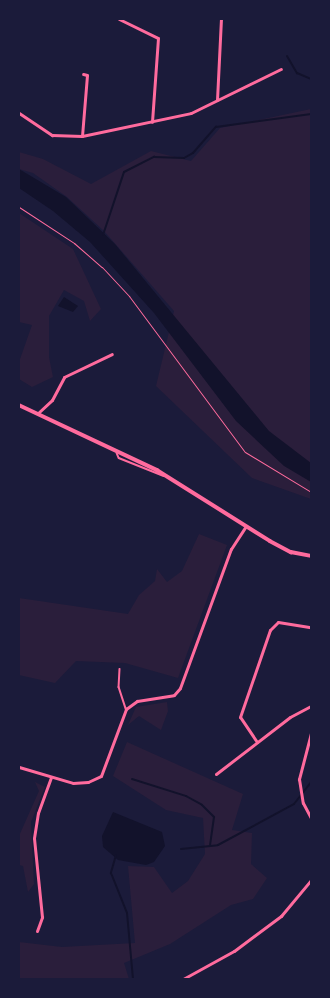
<!DOCTYPE html>
<html>
<head>
<meta charset="utf-8">
<style>
  body { margin:0 }
  #map { position:relative; width:330px; height:998px; overflow:hidden; background:#1b1b3a; font-family:Ubuntu,sans-serif }
  div>[style] { position:absolute }
  .green>* { inset:0; background:#2a1e3b }
  .water>* { inset:0; background:#12122b }
  .stream>* { height:2px; margin:-1px; padding:0 1px; transform-origin:1px; border-radius:1px; background:#12122b }
  .path>* { height:1px; margin:-0.5px; padding:0 0.5px; transform-origin:0.5px; border-radius:0.5px; background:#ff6b9d }
  .service>* { height:1.5px; margin:-0.75px; padding:0 0.75px; transform-origin:0.75px; border-radius:0.75px; background:#ff6b9d }
  .minor>* { height:3px; margin:-1.5px; padding:0 1.5px; transform-origin:1.5px; border-radius:1.5px; background:#ff6b9d }
  .tertiary>* { height:3.5px; margin:-1.75px; padding:0 1.75px; transform-origin:1.75px; border-radius:1.75px; background:#ff6b9d }
  span { translate:-50% -50%; white-space:nowrap; text-align:center; line-height:1.15; -webkit-text-stroke:3px #1b1b3a; paint-order:stroke }
  .frame { position:absolute; inset:0; border:20px solid #1b1b3a; pointer-events:none }
</style>
</head>
<body>
<div id="map">
  <div class="green">
    <i style="clip-path:polygon(311px 109px,311px 499px,252px 478px,156px 386px,174px 311px,104px 231px,67px 197px,33px 173px,19px 169px,19px 152px,43px 159px,91px 184px,151px 151px,191px 161px,220px 128px)"></i>
    <i style="clip-path:polygon(19px 213px,73px 249px,101px 309px,90px 321px,84px 301px,64px 290px,49px 316px,49px 357px,53px 377px,32px 387px,19px 379px,19px 362px,32px 325px,19px 322px)"></i>
    <i style="clip-path:polygon(199px 534px,227px 545px,178px 678px,125px 663px,76px 661px,55px 683px,19px 675px,19px 598px,128px 614px,139px 595px,155px 581px,157px 569px,167px 582px,182px 571px)"></i>
    <i style="clip-path:polygon(167px 702px,168px 711px,161px 730px,139px 716px,128px 725px,136px 707px)"></i>
    <i style="clip-path:polygon(127px 742px,243px 794px,232px 830px,252px 833px,251px 864px,267px 878px,253px 899px,231px 905px,170px 944px,124px 963px,129px 979px,19px 979px,19px 942px,62px 947px,135px 943px,128px 866px,154px 867px,172px 893px,188px 881px,205px 854px,203px 818px,166px 810px,113px 776px)"></i>
    <i style="clip-path:polygon(35px 782px,45px 787px,31px 822px,34px 884px,28px 892px,23px 866px,19px 865px,19px 836px,39px 791px)"></i>
  </div>
  <div class="water">
    <i style="clip-path:polygon(19px 169px,66px 197px,115px 244px,269px 431px,311px 463px,311px 482px,284px 466px,236px 421px,154px 313px,90px 242px,53px 211px,19px 188px)"></i>
    <i style="clip-path:polygon(64px 297px,78px 306px,73px 312px,58px 306px)"></i>
    <i style="clip-path:polygon(113px 812px,162px 832px,165px 846px,154px 862px,146px 865px,118px 860px,103px 847px,102px 836px)"></i>
  </div>
  <div class="stream">
    <i style="left:287px;top:56px;width:20px;rotate:60deg"></i>
    <i style="left:297px;top:73px;width:15px;rotate:23deg"></i>
    <i style="left:103px;top:235px;width:66px;rotate:-71.6deg"></i>
    <i style="left:124px;top:172px;width:34px;rotate:-27deg"></i>
    <i style="left:154px;top:157px;width:30px;rotate:2deg"></i>
    <i style="left:184px;top:158px;width:10px;rotate:-29deg"></i>
    <i style="left:193px;top:153px;width:35px;rotate:-49deg"></i>
    <i style="left:216px;top:127px;width:96px;rotate:-7.8deg"></i>
    <i style="left:132px;top:779px;width:57px;rotate:17.5deg"></i>
    <i style="left:186px;top:796px;width:18px;rotate:29deg"></i>
    <i style="left:202px;top:805px;width:17px;rotate:45deg"></i>
    <i style="left:214px;top:817px;width:28px;rotate:98deg"></i>
    <i style="left:181px;top:849px;width:37px;rotate:-6deg"></i>
    <i style="left:218px;top:845px;width:86px;rotate:-28.3deg"></i>
    <i style="left:294px;top:804px;width:28px;rotate:-52deg"></i>
    <i style="left:116px;top:855px;width:19px;rotate:106deg"></i>
    <i style="left:111px;top:873px;width:43px;rotate:68.2deg"></i>
    <i style="left:127px;top:913px;width:66px;rotate:84.8deg"></i>
  </div>
  <div class="path">
    <i style="left:19px;top:207px;width:66px;rotate:33.2deg"></i>
    <i style="left:74px;top:243px;width:37px;rotate:41deg"></i>
    <i style="left:102px;top:267px;width:40px;rotate:47deg"></i>
    <i style="left:129px;top:296px;width:194px;rotate:53.4deg"></i>
    <i style="left:245px;top:452px;width:77px;rotate:31.2deg"></i>
  </div>
  <div class="service">
    <i style="left:117px;top:453px;width:5px;rotate:68deg"></i>
    <i style="left:119px;top:458px;width:48px;rotate:21.8deg"></i>
    <i style="left:120px;top:669px;width:18px;rotate:93deg"></i>
    <i style="left:119px;top:687px;width:23px;rotate:72deg"></i>
  </div>
  <div class="minor">
    <i style="left:119px;top:19px;width:43px;rotate:26deg"></i>
    <i style="left:158px;top:38px;width:84px;rotate:94.1deg"></i>
    <i style="left:217px;top:100px;width:81px;rotate:-87.2deg"></i>
    <i style="left:19px;top:113px;width:40px;rotate:34deg"></i>
    <i style="left:52px;top:135px;width:30px;rotate:2deg"></i>
    <i style="left:82px;top:136px;width:111px;rotate:-11.9deg"></i>
    <i style="left:191px;top:113px;width:100px;rotate:-26.1deg"></i>
    <i style="left:82px;top:136px;width:61px;rotate:-85.3deg"></i>
    <i style="left:87px;top:75px;width:4px;rotate:-166deg"></i>
    <i style="left:38px;top:413px;width:19px;rotate:-43deg"></i>
    <i style="left:52px;top:400px;width:26px;rotate:-62deg"></i>
    <i style="left:64px;top:377px;width:53px;rotate:-25.6deg"></i>
    <i style="left:311px;top:733px;width:48px;rotate:104.6deg"></i>
    <i style="left:299px;top:779px;width:24px;rotate:81deg"></i>
    <i style="left:303px;top:803px;width:17px;rotate:62deg"></i>
    <i style="left:257px;top:742px;width:30px;rotate:-124deg"></i>
    <i style="left:240px;top:717px;width:92px;rotate:-71deg"></i>
    <i style="left:270px;top:630px;width:11px;rotate:-45deg"></i>
    <i style="left:278px;top:622px;width:33px;rotate:9deg"></i>
    <i style="left:19px;top:767px;width:56px;rotate:16.5deg"></i>
    <i style="left:73px;top:783px;width:15px;rotate:-4deg"></i>
    <i style="left:88px;top:782px;width:14px;rotate:-25deg"></i>
    <i style="left:101px;top:776px;width:72px;rotate:-69.5deg"></i>
    <i style="left:126px;top:709px;width:14px;rotate:-36deg"></i>
    <i style="left:137px;top:701px;width:37px;rotate:-9deg"></i>
    <i style="left:174px;top:695px;width:9px;rotate:-49deg"></i>
    <i style="left:180px;top:688px;width:148px;rotate:-69.9deg"></i>
    <i style="left:231px;top:549px;width:27px;rotate:-57deg"></i>
    <i style="left:216px;top:774px;width:93px;rotate:-37.6deg"></i>
    <i style="left:290px;top:717px;width:24px;rotate:-28deg"></i>
    <i style="left:37px;top:931px;width:15px;rotate:-70deg"></i>
    <i style="left:42px;top:917px;width:79px;rotate:-95.8deg"></i>
    <i style="left:34px;top:838px;width:25px;rotate:-81deg"></i>
    <i style="left:38px;top:813px;width:38px;rotate:-70deg"></i>
    <i style="left:183px;top:979px;width:58px;rotate:-28.8deg"></i>
    <i style="left:234px;top:951px;width:59px;rotate:-36.7deg"></i>
    <i style="left:281px;top:916px;width:47px;rotate:-50.2deg"></i>
  </div>
  <div class="tertiary">
    <i style="left:19px;top:405px;width:153px;rotate:25.2deg"></i>
    <i style="left:157px;top:470px;width:133px;rotate:32.1deg"></i>
    <i style="left:270px;top:541px;width:24px;rotate:28deg"></i>
    <i style="left:291px;top:552px;width:20px;rotate:11deg"></i>
  </div>
  <div class="frame"></div>
</div>
</body>
</html>
